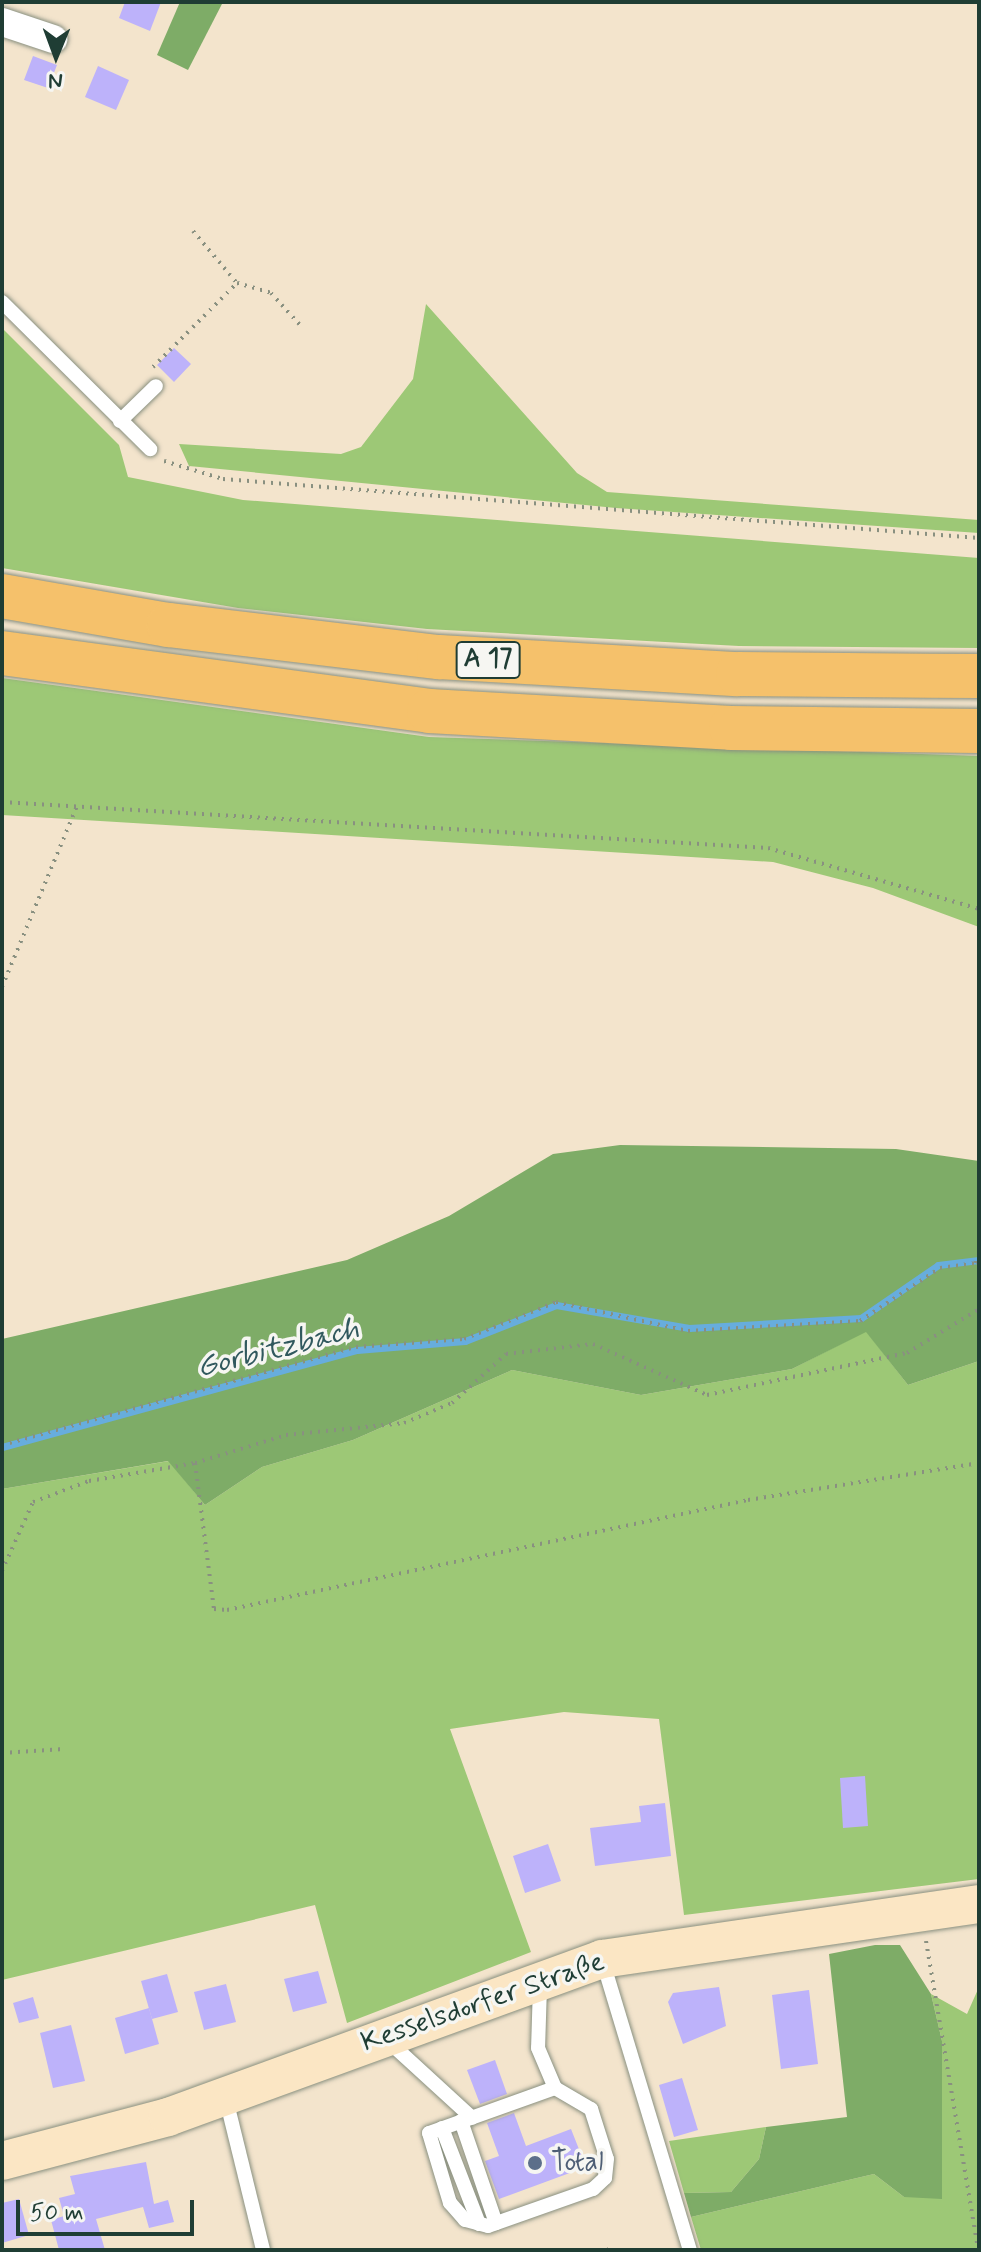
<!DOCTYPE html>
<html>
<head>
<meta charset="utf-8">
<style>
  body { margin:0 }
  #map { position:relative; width:981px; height:2252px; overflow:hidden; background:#f3e4cc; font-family:Mynerve,sans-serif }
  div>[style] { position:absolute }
  .green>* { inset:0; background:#9dc876 }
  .forest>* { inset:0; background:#7eac67 }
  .stream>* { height:7px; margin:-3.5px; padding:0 3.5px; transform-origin:3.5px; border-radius:3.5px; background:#67addd }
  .building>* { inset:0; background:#bdb2fa }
  .path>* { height:4px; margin-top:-2px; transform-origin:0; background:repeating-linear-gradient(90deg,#899080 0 2px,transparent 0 8px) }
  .roads { filter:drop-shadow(0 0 2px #899080) drop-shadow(0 0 2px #899080) }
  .service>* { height:14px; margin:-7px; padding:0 7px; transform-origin:7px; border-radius:7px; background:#fff }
  .minor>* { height:28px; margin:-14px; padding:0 14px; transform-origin:14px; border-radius:14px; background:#fff }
  .secondary>* { height:38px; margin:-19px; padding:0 19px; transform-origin:19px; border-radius:19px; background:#fbe6c4 }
  .motorway>* { height:44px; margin:-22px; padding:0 22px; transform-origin:22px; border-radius:22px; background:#f5c16b }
  .dots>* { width:22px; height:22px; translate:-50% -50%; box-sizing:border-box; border:4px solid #f6f6f2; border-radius:50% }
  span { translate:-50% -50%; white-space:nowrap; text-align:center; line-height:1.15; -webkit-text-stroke:7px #f6f6f2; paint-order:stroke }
  .shield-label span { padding:2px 6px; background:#f6f6f2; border:2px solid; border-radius:6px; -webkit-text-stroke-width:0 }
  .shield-label { font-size:26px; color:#1f3d34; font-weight:700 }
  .street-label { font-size:28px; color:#1f3d34 }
  .service-label { font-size:28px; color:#4e5e75 }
  .left { translate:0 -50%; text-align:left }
  .water-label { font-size:30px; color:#31595e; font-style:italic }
  .frame { position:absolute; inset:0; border:4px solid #1f3d34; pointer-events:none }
  .north { position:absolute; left:16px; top:16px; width:80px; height:80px; -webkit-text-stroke:6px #f6f6f2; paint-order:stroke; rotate:181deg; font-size:22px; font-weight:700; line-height:32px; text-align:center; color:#1f3d34 }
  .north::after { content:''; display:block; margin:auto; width:28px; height:36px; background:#1f3d34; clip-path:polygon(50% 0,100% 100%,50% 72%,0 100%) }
  .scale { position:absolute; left:16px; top:2200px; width:178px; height:36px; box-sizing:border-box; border:4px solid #1f3d34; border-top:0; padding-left:10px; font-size:24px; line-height:28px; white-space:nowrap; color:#1f3d34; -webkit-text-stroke:6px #f6f6f2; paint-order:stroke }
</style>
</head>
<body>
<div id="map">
  <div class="green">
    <i style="clip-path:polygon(426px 304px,577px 473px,607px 492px,979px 520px,979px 533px,616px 508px,189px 466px,179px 444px,341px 454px,361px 447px,413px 379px)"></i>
    <i style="clip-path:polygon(2px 328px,119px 445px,128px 477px,243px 500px,979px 558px,979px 648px,739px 646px,427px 629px,238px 608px,2px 568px)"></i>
    <i style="clip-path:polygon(2px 678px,429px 737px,979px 756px,979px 927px,873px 888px,773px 862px,2px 815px)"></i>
    <i style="clip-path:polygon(866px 1331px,908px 1385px,979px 1361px,979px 1879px,684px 1915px,659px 1719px,564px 1712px,450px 1729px,531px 1952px,347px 2023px,315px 1905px,2px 1980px,2px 1489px,169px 1461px,205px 1505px,262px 1467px,353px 1440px,512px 1370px,641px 1395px,792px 1369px)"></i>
    <i style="clip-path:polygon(979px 1987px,979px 2250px,701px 2250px,691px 2217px,874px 2174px,904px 2197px,942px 2041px,931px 1994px,967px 2014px)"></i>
    <i style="clip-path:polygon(766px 2127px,759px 2159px,731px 2192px,684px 2193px,669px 2141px)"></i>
  </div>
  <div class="forest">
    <i style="clip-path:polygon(180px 2px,223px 2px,188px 70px,157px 55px)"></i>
    <i style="clip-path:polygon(620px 1145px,896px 1149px,979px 1161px,979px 1361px,908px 1385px,866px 1332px,792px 1369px,641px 1395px,512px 1370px,353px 1440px,262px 1467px,205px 1505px,168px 1461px,2px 1489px,2px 1339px,347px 1260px,449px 1216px,553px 1154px)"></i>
    <i style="clip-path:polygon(875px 1945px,900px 1945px,931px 1994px,942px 2041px,942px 2199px,904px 2197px,874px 2174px,691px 2217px,684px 2193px,731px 2192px,759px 2159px,766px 2127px,847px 2117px,829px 1954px)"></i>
  </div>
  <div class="stream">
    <i style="left:2px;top:1447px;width:368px;rotate:-15.3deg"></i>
    <i style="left:357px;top:1350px;width:108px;rotate:-4.8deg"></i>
    <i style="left:465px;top:1341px;width:98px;rotate:-21.6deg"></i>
    <i style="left:556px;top:1305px;width:135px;rotate:9.8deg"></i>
    <i style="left:689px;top:1328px;width:172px;rotate:-3.3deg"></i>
    <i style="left:861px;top:1318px;width:93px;rotate:-34.5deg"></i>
    <i style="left:938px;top:1265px;width:41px;rotate:-7deg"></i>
  </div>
  <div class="building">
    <i style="clip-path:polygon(125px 2px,161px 2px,150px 31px,119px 18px)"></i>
    <i style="clip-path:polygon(33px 56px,57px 65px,48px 88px,24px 80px)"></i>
    <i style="clip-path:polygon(98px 66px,129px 80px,116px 110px,85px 97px)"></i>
    <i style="clip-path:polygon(174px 348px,191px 364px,174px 382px,157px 365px)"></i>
    <i style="clip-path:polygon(865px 1776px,868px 1826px,843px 1828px,840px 1778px)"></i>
    <i style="clip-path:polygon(665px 1803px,671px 1856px,595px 1866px,590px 1828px,641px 1822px,639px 1806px)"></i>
    <i style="clip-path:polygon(548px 1844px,561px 1881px,525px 1893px,513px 1856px)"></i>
    <i style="clip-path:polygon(318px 1971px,327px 2003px,293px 2012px,284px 1979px)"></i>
    <i style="clip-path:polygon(167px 1974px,178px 2012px,152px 2019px,141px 1981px)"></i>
    <i style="clip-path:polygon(226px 1984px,236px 2022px,204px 2030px,194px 1992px)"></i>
    <i style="clip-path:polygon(719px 1987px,726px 2026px,683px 2044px,668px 2002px,673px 1993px)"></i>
    <i style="clip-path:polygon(809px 1990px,818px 2064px,781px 2069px,772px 1995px)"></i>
    <i style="clip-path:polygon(33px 1997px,39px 2018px,19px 2023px,13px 2003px)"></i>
    <i style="clip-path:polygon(149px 2008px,159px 2044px,125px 2054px,115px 2018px)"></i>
    <i style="clip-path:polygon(71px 2025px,85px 2081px,53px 2088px,40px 2033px)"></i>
    <i style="clip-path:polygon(495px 2060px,507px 2094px,480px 2104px,467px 2070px)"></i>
    <i style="clip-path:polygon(682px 2078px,698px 2130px,674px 2137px,659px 2085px)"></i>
    <i style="clip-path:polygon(514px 2113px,526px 2146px,571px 2129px,586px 2167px,499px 2199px,485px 2161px,499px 2156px,487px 2123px)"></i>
    <i style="clip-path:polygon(146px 2162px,154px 2204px,168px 2200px,174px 2222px,149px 2228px,143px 2207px,96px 2219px,105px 2250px,59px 2250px,51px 2220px,64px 2216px,59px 2198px,75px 2194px,70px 2176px)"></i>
    <i style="clip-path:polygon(19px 2199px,29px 2235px,2px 2243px,2px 2203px)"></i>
  </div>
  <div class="path">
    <i style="left:193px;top:231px;width:68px;rotate:49.8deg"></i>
    <i style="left:237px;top:283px;width:35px;rotate:16deg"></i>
    <i style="left:271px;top:293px;width:45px;rotate:47.7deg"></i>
    <i style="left:153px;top:367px;width:119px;rotate:-45deg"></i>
    <i style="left:164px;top:461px;width:62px;rotate:17deg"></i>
    <i style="left:223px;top:479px;width:758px;rotate:4.46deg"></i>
    <i style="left:2px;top:802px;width:767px;rotate:3.44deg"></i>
    <i style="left:768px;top:848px;width:220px;rotate:16.1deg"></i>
    <i style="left:2px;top:987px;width:196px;rotate:-67.5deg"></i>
    <i style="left:2px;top:1445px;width:367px;rotate:-15.5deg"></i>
    <i style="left:356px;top:1347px;width:108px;rotate:-4.2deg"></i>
    <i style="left:464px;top:1339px;width:99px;rotate:-21.9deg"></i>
    <i style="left:556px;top:1302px;width:135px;rotate:12.4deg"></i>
    <i style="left:688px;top:1331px;width:172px;rotate:-3.3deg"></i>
    <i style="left:860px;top:1321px;width:96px;rotate:-33.5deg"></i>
    <i style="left:940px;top:1268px;width:35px;rotate:-8deg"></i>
    <i style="left:975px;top:1263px;width:10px;rotate:-66deg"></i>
    <i style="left:195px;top:1463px;width:147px;rotate:82.6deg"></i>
    <i style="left:214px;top:1609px;width:13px;rotate:4deg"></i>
    <i style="left:227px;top:1610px;width:532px;rotate:-11.92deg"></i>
    <i style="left:748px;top:1500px;width:234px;rotate:-9.1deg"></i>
    <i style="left:2px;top:1571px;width:76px;rotate:-65.8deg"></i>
    <i style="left:33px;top:1502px;width:60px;rotate:-20.6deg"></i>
    <i style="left:89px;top:1481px;width:108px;rotate:-9.6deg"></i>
    <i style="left:195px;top:1463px;width:95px;rotate:-17.1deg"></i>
    <i style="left:286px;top:1435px;width:119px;rotate:-5.8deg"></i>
    <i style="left:404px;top:1423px;width:52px;rotate:-22.6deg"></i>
    <i style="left:452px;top:1403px;width:73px;rotate:-42.2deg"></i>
    <i style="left:506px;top:1354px;width:88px;rotate:-6.6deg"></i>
    <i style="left:593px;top:1344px;width:125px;rotate:24.1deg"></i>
    <i style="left:707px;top:1395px;width:204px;rotate:-11.9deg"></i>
    <i style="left:907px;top:1353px;width:84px;rotate:-31.4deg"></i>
    <i style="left:2px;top:1753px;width:62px;rotate:-3.7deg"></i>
    <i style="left:926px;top:1941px;width:313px;rotate:80.4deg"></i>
    <i style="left:607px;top:2250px;width:4px;rotate:-27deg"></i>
  </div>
  <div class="roads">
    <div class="service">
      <i style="left:2px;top:302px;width:209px;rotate:44.8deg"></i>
      <i style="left:120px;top:421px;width:50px;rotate:-44.2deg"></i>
      <i style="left:602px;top:1959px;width:304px;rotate:73.2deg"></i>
      <i style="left:540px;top:1986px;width:62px;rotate:91.8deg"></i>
      <i style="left:538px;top:2048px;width:43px;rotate:67deg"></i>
      <i style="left:555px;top:2088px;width:42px;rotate:30.3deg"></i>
      <i style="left:591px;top:2109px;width:52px;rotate:72.3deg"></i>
      <i style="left:607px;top:2159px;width:19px;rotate:96deg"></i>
      <i style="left:605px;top:2178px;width:16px;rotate:137deg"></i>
      <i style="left:593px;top:2189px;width:111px;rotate:160.6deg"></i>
      <i style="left:488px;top:2226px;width:24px;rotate:-165deg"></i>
      <i style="left:465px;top:2220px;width:23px;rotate:-131deg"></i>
      <i style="left:450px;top:2203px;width:73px;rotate:-106.7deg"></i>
      <i style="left:429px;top:2133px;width:134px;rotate:-19.7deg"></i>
      <i style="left:387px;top:2040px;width:115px;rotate:42.5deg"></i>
      <i style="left:226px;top:2099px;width:155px;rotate:76.2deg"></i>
      <i style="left:461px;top:2121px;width:108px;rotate:71.1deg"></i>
      <i style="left:442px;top:2128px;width:103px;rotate:68.9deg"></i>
    </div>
    <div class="minor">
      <i style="left:2px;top:22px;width:54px;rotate:18.4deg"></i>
    </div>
    <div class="secondary">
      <i style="left:2px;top:2161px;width:172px;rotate:-14.8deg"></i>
      <i style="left:168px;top:2117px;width:462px;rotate:-20deg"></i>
      <i style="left:602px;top:1959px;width:381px;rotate:-8.3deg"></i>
    </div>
    <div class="motorway">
      <i style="left:2px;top:596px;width:169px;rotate:9.9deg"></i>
      <i style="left:169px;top:625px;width:272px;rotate:6.8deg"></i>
      <i style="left:439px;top:657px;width:299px;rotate:3.3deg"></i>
      <i style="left:738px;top:674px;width:241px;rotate:0.5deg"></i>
      <i style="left:2px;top:653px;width:431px;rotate:7.7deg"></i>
      <i style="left:429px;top:711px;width:302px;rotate:3.2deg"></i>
      <i style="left:731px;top:728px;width:248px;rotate:0.7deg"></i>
    </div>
  </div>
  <div class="dots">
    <i style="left:535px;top:2163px;background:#5c6f8a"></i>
  </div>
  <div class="shield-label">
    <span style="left:488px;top:660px">A 17</span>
  </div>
  <div class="street-label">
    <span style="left:483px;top:2003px;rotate:-19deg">Kesselsdorfer Straße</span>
  </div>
  <div class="service-label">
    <span class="left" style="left:551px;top:2163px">Total</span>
  </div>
  <div class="water-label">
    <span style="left:278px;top:1349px;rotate:-14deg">Gorbitzbach</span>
  </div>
  <div class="frame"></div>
  <div class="north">N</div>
  <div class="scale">50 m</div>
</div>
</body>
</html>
